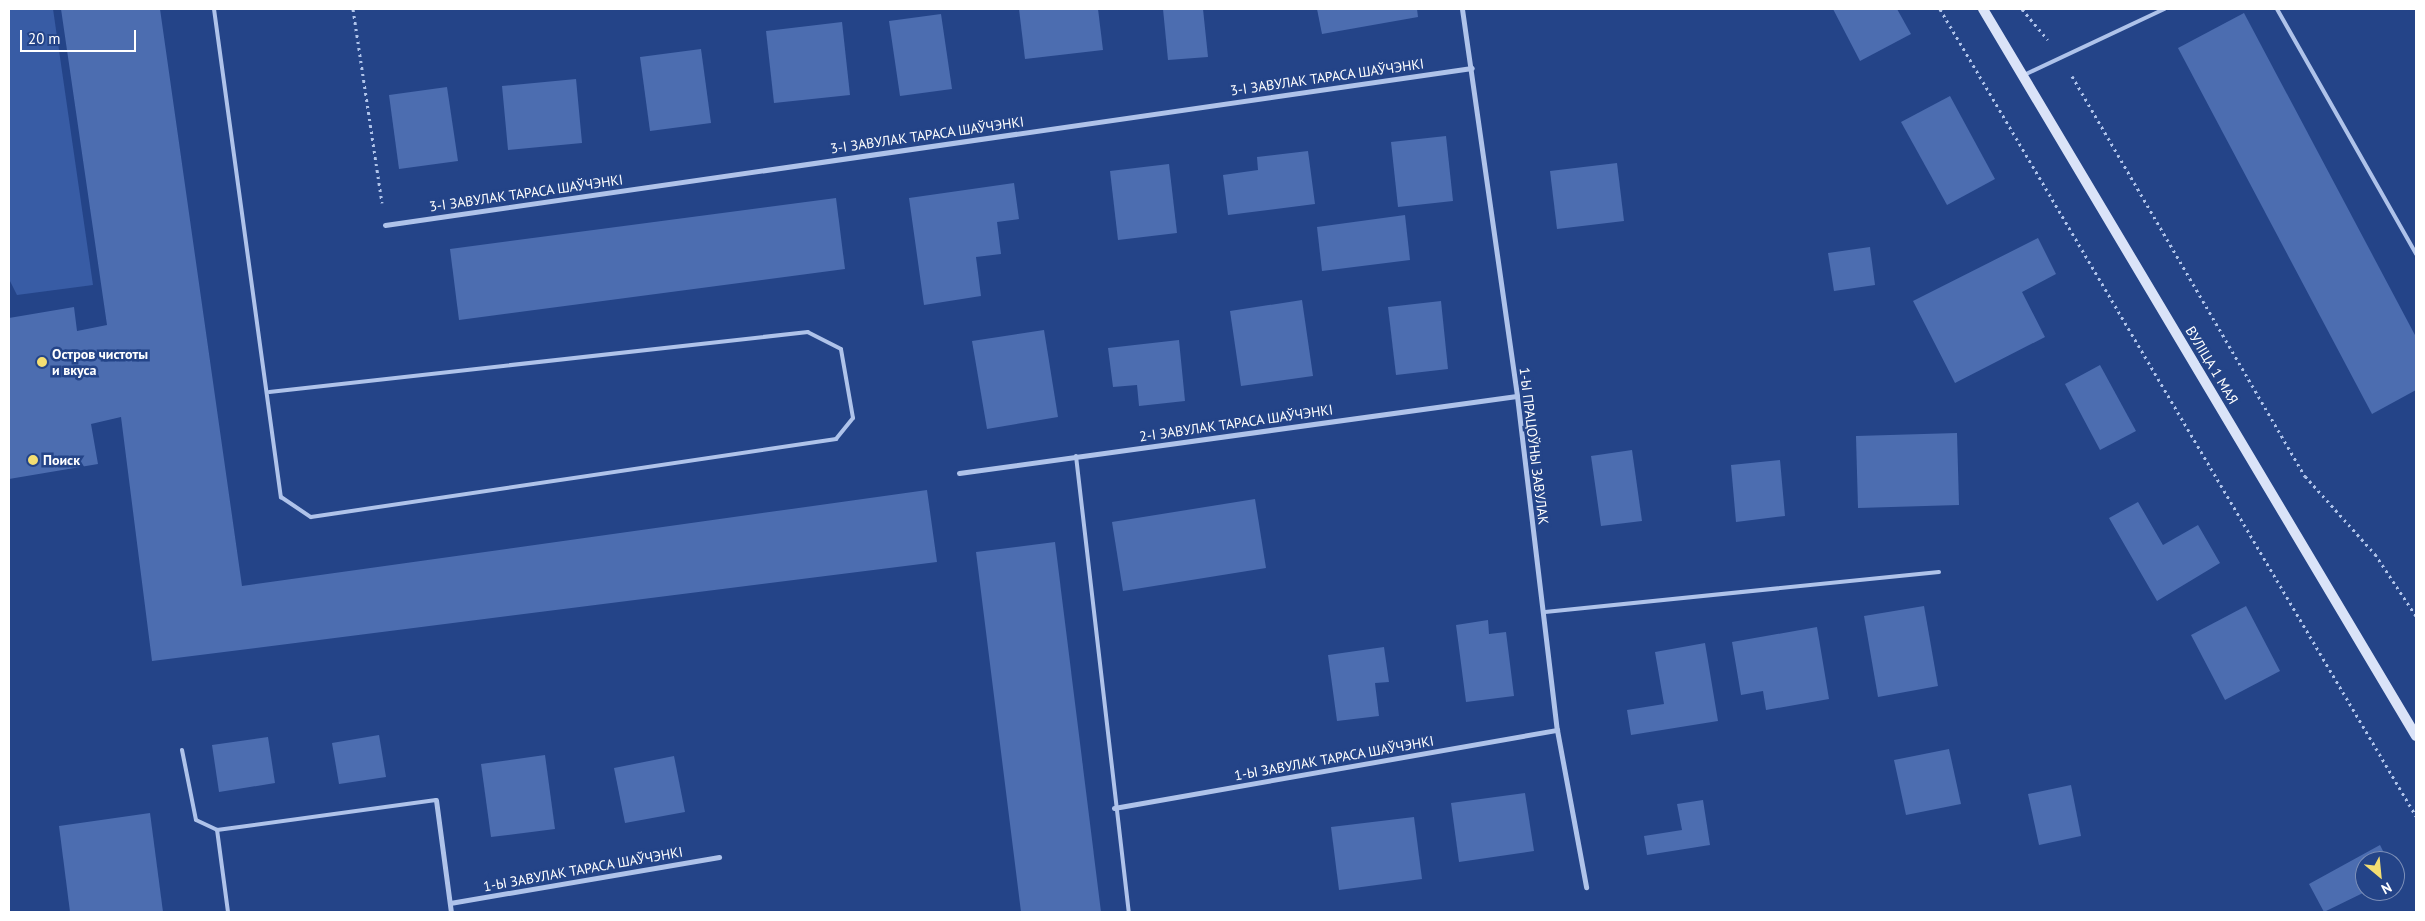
<!DOCTYPE html>
<html>
<head>
<meta charset="utf-8">
<style>
  body { margin:0 }
  #map { position:relative; width:2425px; height:921px; overflow:hidden; background:#244488; font-family:"PT Sans",sans-serif }
  div>[style] { position:absolute }
  .green>* { inset:0; background:#385ca5 }
  .building>* { inset:0; background:#4c6db0 }
  .path>* { height:3px; margin-top:-1.5px; transform-origin:0; background:repeating-linear-gradient(90deg,#afc3ea 0 2.5px,transparent 0 6.5px) }
  .lane>* { height:4px; margin:-2px; padding:0 2px; transform-origin:2px; border-radius:2px; background:#afc3ea }
  .street>* { height:5px; margin:-2.5px; padding:0 2.5px; transform-origin:2.5px; border-radius:2.5px; background:#afc3ea }
  .secondary>* { height:10px; margin:-5px; padding:0 5px; transform-origin:5px; border-radius:5px; background:#dae3f8 }
  .dots>* { width:14px; height:14px; translate:-50% -50%; box-sizing:border-box; border:2px solid #244488; border-radius:50% }
  span { translate:-50% -50%; white-space:nowrap; text-align:center; line-height:1.15; -webkit-text-stroke:5px #244488; paint-order:stroke }
  .street-label { font-size:14px; color:#fff }
  .poi-label { font-size:14px; color:#fff; font-weight:700 }
  .left { translate:0 -50%; text-align:left }
  .frame { position:absolute; inset:0; border:10px solid #fff; pointer-events:none }
  .north { position:absolute; left:2355px; top:851px; width:50px; height:50px; box-sizing:border-box; background:#244488; border:1px solid #7c8fb8; border-radius:50%; rotate:152deg; font-size:14px; font-weight:700; line-height:20px; text-align:center; color:#fff }
  .north::after { content:''; display:block; margin:auto; width:18px; height:22px; background:#f4de72; clip-path:polygon(50% 0,100% 100%,50% 72%,0 100%) }
  .scale { position:absolute; left:20px; top:30px; width:116px; height:22px; box-sizing:border-box; border:2px solid #fff; border-top:0; padding-left:6px; font-size:15px; line-height:18px; white-space:nowrap; color:#fff; -webkit-text-stroke:4px #244488; paint-order:stroke }
</style>
</head>
<body>
<div id="map">
  <div class="green">
    <i style="clip-path:polygon(9px 9px,53px 9px,93px 285px,17px 295px,9px 279px)"></i>
  </div>
  <div class="building">
    <i style="clip-path:polygon(61px 9px,160px 9px,242px 586px,927px 490px,937px 562px,152px 661px,121px 417px,91px 424px,98px 464px,9px 479px,9px 318px,74px 307px,77px 331px,107px 325px)"></i>
    <i style="clip-path:polygon(1019px 9px,1098px 9px,1103px 50px,1025px 59px)"></i>
    <i style="clip-path:polygon(1163px 9px,1203px 9px,1208px 57px,1168px 60px)"></i>
    <i style="clip-path:polygon(1317px 9px,1417px 9px,1418px 17px,1322px 34px)"></i>
    <i style="clip-path:polygon(1833px 9px,1897px 9px,1911px 34px,1860px 61px)"></i>
    <i style="clip-path:polygon(2244px 13px,2416px 337px,2416px 390px,2372px 414px,2178px 48px)"></i>
    <i style="clip-path:polygon(941px 14px,952px 89px,900px 96px,889px 21px)"></i>
    <i style="clip-path:polygon(842px 22px,850px 95px,774px 103px,766px 31px)"></i>
    <i style="clip-path:polygon(701px 49px,711px 123px,650px 131px,640px 57px)"></i>
    <i style="clip-path:polygon(576px 79px,582px 143px,508px 150px,502px 86px)"></i>
    <i style="clip-path:polygon(447px 87px,458px 161px,399px 169px,389px 95px)"></i>
    <i style="clip-path:polygon(1950px 96px,1995px 179px,1947px 205px,1901px 122px)"></i>
    <i style="clip-path:polygon(1446px 136px,1453px 201px,1398px 207px,1391px 142px)"></i>
    <i style="clip-path:polygon(1308px 151px,1315px 204px,1228px 215px,1223px 175px,1258px 170px,1257px 157px)"></i>
    <i style="clip-path:polygon(1617px 163px,1624px 221px,1557px 229px,1550px 171px)"></i>
    <i style="clip-path:polygon(1169px 164px,1177px 233px,1118px 240px,1110px 171px)"></i>
    <i style="clip-path:polygon(1014px 183px,1019px 219px,997px 222px,1001px 254px,976px 257px,981px 296px,924px 305px,909px 198px)"></i>
    <i style="clip-path:polygon(836px 198px,845px 269px,459px 320px,450px 249px)"></i>
    <i style="clip-path:polygon(1405px 215px,1410px 260px,1322px 271px,1317px 227px)"></i>
    <i style="clip-path:polygon(2038px 238px,2056px 274px,2022px 292px,2045px 337px,1955px 383px,1913px 301px)"></i>
    <i style="clip-path:polygon(1870px 247px,1875px 285px,1834px 291px,1828px 253px)"></i>
    <i style="clip-path:polygon(1302px 300px,1313px 376px,1241px 386px,1230px 311px)"></i>
    <i style="clip-path:polygon(1441px 301px,1448px 369px,1396px 375px,1388px 307px)"></i>
    <i style="clip-path:polygon(1044px 330px,1058px 417px,987px 429px,972px 341px)"></i>
    <i style="clip-path:polygon(1179px 340px,1185px 401px,1139px 406px,1137px 385px,1113px 387px,1108px 348px)"></i>
    <i style="clip-path:polygon(2100px 365px,2136px 431px,2100px 450px,2065px 384px)"></i>
    <i style="clip-path:polygon(1957px 433px,1959px 505px,1858px 508px,1856px 436px)"></i>
    <i style="clip-path:polygon(1632px 450px,1642px 521px,1601px 526px,1591px 456px)"></i>
    <i style="clip-path:polygon(1780px 460px,1785px 516px,1736px 522px,1731px 465px)"></i>
    <i style="clip-path:polygon(1255px 499px,1266px 568px,1123px 591px,1112px 522px)"></i>
    <i style="clip-path:polygon(2138px 502px,2163px 545px,2198px 525px,2220px 563px,2157px 601px,2109px 518px)"></i>
    <i style="clip-path:polygon(1055px 542px,1101px 912px,1021px 912px,976px 552px)"></i>
    <i style="clip-path:polygon(1924px 606px,1938px 686px,1878px 697px,1864px 616px)"></i>
    <i style="clip-path:polygon(2246px 606px,2280px 671px,2225px 700px,2191px 635px)"></i>
    <i style="clip-path:polygon(1488px 620px,1489px 634px,1506px 632px,1514px 696px,1466px 702px,1456px 625px)"></i>
    <i style="clip-path:polygon(1817px 627px,1829px 699px,1766px 710px,1763px 691px,1741px 695px,1732px 642px)"></i>
    <i style="clip-path:polygon(1705px 643px,1718px 721px,1631px 735px,1627px 710px,1664px 704px,1655px 652px)"></i>
    <i style="clip-path:polygon(1384px 647px,1389px 682px,1375px 683px,1379px 716px,1337px 721px,1328px 655px)"></i>
    <i style="clip-path:polygon(379px 735px,386px 777px,339px 784px,332px 743px)"></i>
    <i style="clip-path:polygon(268px 737px,275px 783px,219px 792px,212px 745px)"></i>
    <i style="clip-path:polygon(1949px 749px,1961px 804px,1906px 815px,1894px 760px)"></i>
    <i style="clip-path:polygon(545px 755px,555px 829px,491px 837px,481px 764px)"></i>
    <i style="clip-path:polygon(674px 756px,685px 812px,625px 823px,614px 768px)"></i>
    <i style="clip-path:polygon(2071px 785px,2081px 836px,2039px 845px,2028px 794px)"></i>
    <i style="clip-path:polygon(1525px 793px,1534px 851px,1459px 862px,1451px 803px)"></i>
    <i style="clip-path:polygon(1703px 800px,1710px 845px,1647px 855px,1644px 836px,1682px 830px,1677px 804px)"></i>
    <i style="clip-path:polygon(150px 813px,163px 912px,70px 912px,59px 826px)"></i>
    <i style="clip-path:polygon(1414px 817px,1422px 879px,1339px 890px,1331px 827px)"></i>
    <i style="clip-path:polygon(2380px 845px,2388px 861px,2365px 861px,2365px 892px,2324px 912px,2309px 884px)"></i>
  </div>
  <div class="path">
    <i style="left:353px;top:9px;width:196px;rotate:81.5deg"></i>
    <i style="left:1940px;top:9px;width:937px;rotate:59.47deg"></i>
    <i style="left:2022px;top:9px;width:40px;rotate:50deg"></i>
    <i style="left:2072px;top:76px;width:463px;rotate:59.8deg"></i>
    <i style="left:2305px;top:476px;width:105px;rotate:48.1deg"></i>
    <i style="left:2375px;top:554px;width:74px;rotate:56.5deg"></i>
  </div>
  <div class="lane">
    <i style="left:214px;top:9px;width:493px;rotate:82.2deg"></i>
    <i style="left:281px;top:497px;width:36px;rotate:34deg"></i>
    <i style="left:311px;top:517px;width:531px;rotate:-8.45deg"></i>
    <i style="left:836px;top:439px;width:27px;rotate:-51deg"></i>
    <i style="left:853px;top:418px;width:70px;rotate:-99.9deg"></i>
    <i style="left:841px;top:349px;width:37px;rotate:-153deg"></i>
    <i style="left:808px;top:332px;width:542px;rotate:173.65deg"></i>
    <i style="left:2277px;top:9px;width:282px;rotate:60.4deg"></i>
    <i style="left:2024px;top:75px;width:155px;rotate:-25.2deg"></i>
    <i style="left:1076px;top:456px;width:459px;rotate:83.4deg"></i>
    <i style="left:1545px;top:612px;width:396px;rotate:-5.8deg"></i>
    <i style="left:182px;top:750px;width:71px;rotate:78.7deg"></i>
    <i style="left:196px;top:820px;width:23px;rotate:25deg"></i>
    <i style="left:228px;top:912px;width:83px;rotate:-97.6deg"></i>
    <i style="left:217px;top:830px;width:221px;rotate:-7.8deg"></i>
  </div>
  <div class="street">
    <i style="left:1462px;top:9px;width:391px;rotate:81.9deg"></i>
    <i style="left:1517px;top:396px;width:336px;rotate:83.2deg"></i>
    <i style="left:1557px;top:730px;width:160px;rotate:79.5deg"></i>
    <i style="left:385px;top:225px;width:1098px;rotate:-8.22deg"></i>
    <i style="left:959px;top:473px;width:563px;rotate:-7.86deg"></i>
    <i style="left:436px;top:800px;width:113px;rotate:82.4deg"></i>
    <i style="left:1114px;top:808px;width:450px;rotate:-10deg"></i>
    <i style="left:450px;top:903px;width:273px;rotate:-9.7deg"></i>
  </div>
  <div class="secondary">
    <i style="left:1983px;top:9px;width:846px;rotate:59.22deg"></i>
  </div>
  <div class="dots">
    <i style="left:42px;top:362px;background:#f4de72"></i>
    <i style="left:33px;top:460px;background:#f4de72"></i>
  </div>
  <div class="street-label">
    <span style="left:1327px;top:77px;rotate:-8deg">3-І ЗАВУЛАК ТАРАСА ШАЎЧЭНКІ</span>
    <span style="left:927px;top:135px;rotate:-8deg">3-І ЗАВУЛАК ТАРАСА ШАЎЧЭНКІ</span>
    <span style="left:526px;top:193px;rotate:-8deg">3-І ЗАВУЛАК ТАРАСА ШАЎЧЭНКІ</span>
    <span style="left:2212px;top:365px;rotate:59deg">ВУЛІЦА 1 МАЯ</span>
    <span style="left:1236px;top:423px;rotate:-8deg">2-І ЗАВУЛАК ТАРАСА ШАЎЧЭНКІ</span>
    <span style="left:1534px;top:446px;rotate:83deg">1-Ы ПРАЦОЎНЫ ЗАВУЛАК</span>
    <span style="left:1334px;top:758px;rotate:-10deg">1-Ы ЗАВУЛАК ТАРАСА ШАЎЧЭНКІ</span>
    <span style="left:583px;top:869px;rotate:-10deg">1-Ы ЗАВУЛАК ТАРАСА ШАЎЧЭНКІ</span>
  </div>
  <div class="poi-label">
    <span class="left" style="left:52px;top:362px">Остров чистоты<br>и вкуса</span>
    <span class="left" style="left:43px;top:460px">Поиск</span>
  </div>
  <div class="frame"></div>
  <div class="north">N</div>
  <div class="scale">20 m</div>
</div>
</body>
</html>
